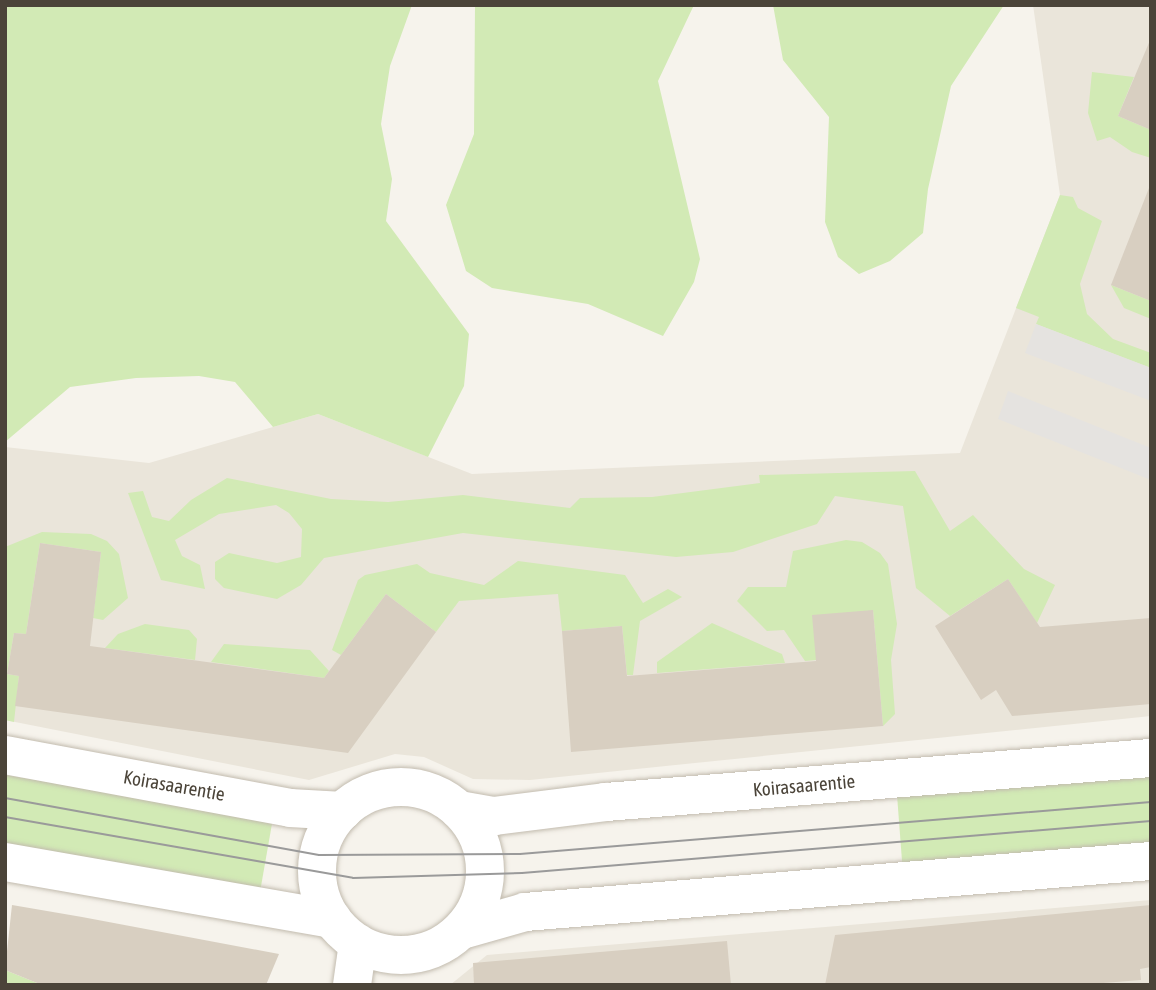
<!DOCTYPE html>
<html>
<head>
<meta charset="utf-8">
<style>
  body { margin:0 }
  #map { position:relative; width:1156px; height:990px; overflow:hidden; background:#f6f3ec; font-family:"Asap Condensed",sans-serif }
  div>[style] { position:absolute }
  .residential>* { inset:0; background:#eae5da }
  .green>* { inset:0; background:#d2eab5 }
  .parking>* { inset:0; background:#e5e3e0 }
  .building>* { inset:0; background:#d8cfc1 }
  .roads { filter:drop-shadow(0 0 2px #c2bbae) drop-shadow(0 0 2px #c2bbae) }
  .tertiary>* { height:38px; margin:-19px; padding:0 19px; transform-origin:19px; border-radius:19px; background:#fff }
  .tertiary>.ring { margin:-19px; padding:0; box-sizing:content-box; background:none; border:38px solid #fff; border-radius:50% }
  .tram>* { height:2px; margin:-1px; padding:0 1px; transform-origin:1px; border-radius:1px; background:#9a9a9a }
  span { translate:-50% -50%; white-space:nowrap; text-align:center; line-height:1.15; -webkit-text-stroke:5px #fff; paint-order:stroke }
  .street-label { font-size:19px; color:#4b4439 }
  .frame { position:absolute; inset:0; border:7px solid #4b4439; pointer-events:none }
</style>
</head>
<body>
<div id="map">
  <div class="residential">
    <i style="clip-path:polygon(1033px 5px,1151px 5px,1151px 716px,530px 780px,473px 779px,424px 757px,395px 754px,309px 780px,5px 720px,5px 447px,149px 463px,318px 414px,472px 474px,960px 453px,1060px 195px)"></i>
    <i style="clip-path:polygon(1151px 900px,1151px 985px,450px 985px,487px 955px)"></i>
  </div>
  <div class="green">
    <i style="clip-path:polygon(5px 5px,412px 5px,390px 66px,381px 124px,392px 179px,386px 221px,469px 334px,464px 386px,428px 457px,318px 414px,273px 427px,235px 382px,199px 376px,136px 378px,70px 387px,5px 442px)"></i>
    <i style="clip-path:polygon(475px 5px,694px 5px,658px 81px,700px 259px,694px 282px,663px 336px,588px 304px,492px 288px,466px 271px,446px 205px,474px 134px)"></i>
    <i style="clip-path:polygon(773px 5px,1004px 5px,951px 86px,928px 189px,923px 233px,890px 261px,859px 274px,838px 257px,825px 222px,829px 117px,783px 60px)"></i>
    <i style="clip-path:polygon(1092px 72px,1134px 77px,1118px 116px,1151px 130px,1151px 158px,1132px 152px,1110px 137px,1097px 141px,1088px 113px)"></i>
    <i style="clip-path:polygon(1060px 195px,1073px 197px,1078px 208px,1102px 221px,1080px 284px,1087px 314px,1113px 339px,1151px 353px,1151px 368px,1036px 324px,1039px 317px,1016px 308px)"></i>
    <i style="clip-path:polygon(1111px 285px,1151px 301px,1151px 319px,1124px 308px)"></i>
    <i style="clip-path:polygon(915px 471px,950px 531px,973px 515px,1024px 569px,1055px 585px,1037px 623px,1008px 579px,950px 616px,916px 588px,903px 506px,835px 496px,817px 524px,733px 552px,676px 557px,463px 533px,324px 558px,301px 585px,277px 599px,224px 588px,215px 579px,215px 562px,229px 553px,277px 563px,301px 557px,302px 529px,289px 513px,276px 505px,219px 514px,175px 540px,182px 556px,200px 565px,205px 589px,161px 580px,128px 493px,143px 491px,152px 517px,169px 521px,191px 500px,227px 478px,331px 499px,388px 502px,463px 495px,570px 508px,580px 498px,652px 497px,760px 483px,759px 475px)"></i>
    <i style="clip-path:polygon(42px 532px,91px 534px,107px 541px,119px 554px,128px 598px,103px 620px,93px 618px,101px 552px,40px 543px,26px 634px,14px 633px,7px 674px,19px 676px,14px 722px,5px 720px,5px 547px)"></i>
    <i style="clip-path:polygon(846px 540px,862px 542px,880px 553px,888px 564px,897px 624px,891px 660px,895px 714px,883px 726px,873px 610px,816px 660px,805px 661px,784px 630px,767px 631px,737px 601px,748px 587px,786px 587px,793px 551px)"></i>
    <i style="clip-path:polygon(518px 561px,625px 575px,643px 603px,668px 589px,682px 597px,640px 621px,633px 675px,627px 675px,622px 626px,562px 631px,558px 594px,459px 601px,436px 632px,386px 594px,341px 655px,332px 650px,358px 580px,365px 575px,417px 564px,430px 573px,484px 585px)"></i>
    <i style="clip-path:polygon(712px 623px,782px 654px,785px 663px,657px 673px,657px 662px)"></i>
    <i style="clip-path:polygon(145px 624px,189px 630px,197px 639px,195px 660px,105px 648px,118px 634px)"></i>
    <i style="clip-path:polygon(224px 644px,310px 650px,329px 671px,324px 678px,211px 662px)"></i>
    <i style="clip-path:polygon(1151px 768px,1151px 852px,903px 874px,897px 795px)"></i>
    <i style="clip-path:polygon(5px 775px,273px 818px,260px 892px,5px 849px)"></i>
    <i style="clip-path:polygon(5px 970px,42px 985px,5px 985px)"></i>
  </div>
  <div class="parking">
    <i style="clip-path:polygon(1036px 324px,1151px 368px,1151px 401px,1025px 353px)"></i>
    <i style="clip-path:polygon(1008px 391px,1151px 448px,1151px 480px,998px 419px)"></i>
  </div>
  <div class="building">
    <i style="clip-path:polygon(1151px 38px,1151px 130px,1118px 116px)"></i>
    <i style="clip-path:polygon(1149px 188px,1151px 189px,1151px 301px,1111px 285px)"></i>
    <i style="clip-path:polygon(40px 543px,101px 552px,90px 646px,324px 678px,386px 594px,436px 632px,348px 753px,15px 706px,19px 676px,7px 674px,14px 633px,26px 634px)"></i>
    <i style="clip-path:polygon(1008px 579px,1040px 627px,1151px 618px,1151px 704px,1012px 716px,996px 690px,981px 700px,935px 626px)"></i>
    <i style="clip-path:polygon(873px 610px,883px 726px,571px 752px,562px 631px,622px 626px,627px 676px,816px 661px,812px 615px)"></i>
    <i style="clip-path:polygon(12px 905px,82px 917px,279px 954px,266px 985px,42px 985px,5px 970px)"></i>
    <i style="clip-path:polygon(1151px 905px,1151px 967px,1140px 969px,1141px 980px,1078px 985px,825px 985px,835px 935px)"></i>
    <i style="clip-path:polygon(727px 941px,731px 985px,474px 985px,473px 963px)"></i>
  </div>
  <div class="roads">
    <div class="tertiary">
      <i style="left:5px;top:755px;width:290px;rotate:10.5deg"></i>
      <i style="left:290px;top:808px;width:53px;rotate:3.2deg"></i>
      <i class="ring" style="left:317px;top:787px;width:130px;height:130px"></i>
      <i style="left:459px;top:810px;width:36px;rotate:10deg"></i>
      <i style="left:494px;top:816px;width:113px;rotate:-7.1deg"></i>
      <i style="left:606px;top:802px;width:547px;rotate:-4.62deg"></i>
      <i style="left:5px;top:862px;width:332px;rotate:9.9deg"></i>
      <i style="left:462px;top:930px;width:66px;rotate:-15.9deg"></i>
      <i style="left:525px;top:912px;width:628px;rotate:-4.66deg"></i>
      <i style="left:352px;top:985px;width:42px;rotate:-81.9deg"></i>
    </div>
  </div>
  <div class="tram">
    <i style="left:5px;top:798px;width:319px;rotate:10.3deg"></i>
    <i style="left:319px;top:855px;width:201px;rotate:-0.3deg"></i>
    <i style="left:520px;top:854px;width:633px;rotate:-4.71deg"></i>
    <i style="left:5px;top:817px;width:353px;rotate:9.9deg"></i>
    <i style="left:353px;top:878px;width:169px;rotate:-1.7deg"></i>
    <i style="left:522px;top:873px;width:631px;rotate:-4.73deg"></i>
  </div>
  <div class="street-label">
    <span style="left:174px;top:786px;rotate:10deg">Koirasaarentie</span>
    <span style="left:804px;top:786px;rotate:-5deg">Koirasaarentie</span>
  </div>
  <div class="frame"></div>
</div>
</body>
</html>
